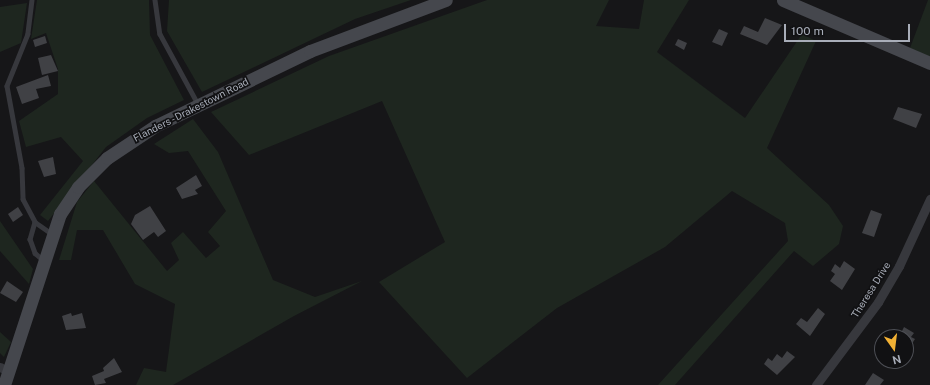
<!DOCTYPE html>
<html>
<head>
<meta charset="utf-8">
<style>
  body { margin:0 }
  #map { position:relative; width:930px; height:385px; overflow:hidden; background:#161618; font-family:"Public Sans",sans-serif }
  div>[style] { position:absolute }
  .green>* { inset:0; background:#1e261f }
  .building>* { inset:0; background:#404145 }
  .lane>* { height:4.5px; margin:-2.25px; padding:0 2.25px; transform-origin:2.25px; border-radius:2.25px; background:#37383d }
  .street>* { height:9px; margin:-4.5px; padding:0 4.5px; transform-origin:4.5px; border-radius:4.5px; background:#37383d }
  .secondary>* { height:13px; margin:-6.5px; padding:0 6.5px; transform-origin:6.5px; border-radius:6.5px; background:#45474d }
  span { translate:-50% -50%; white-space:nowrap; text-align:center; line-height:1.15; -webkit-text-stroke:3.5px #111113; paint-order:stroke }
  .street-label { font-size:10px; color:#a8adb8 }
  .north { position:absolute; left:874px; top:329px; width:40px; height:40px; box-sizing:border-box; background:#111113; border:1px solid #4d4f55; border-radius:50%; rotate:166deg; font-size:11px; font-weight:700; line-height:16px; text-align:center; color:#a8adb8 }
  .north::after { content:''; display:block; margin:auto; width:14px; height:18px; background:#f2b134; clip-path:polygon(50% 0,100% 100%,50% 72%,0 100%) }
  .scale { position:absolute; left:784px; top:24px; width:126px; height:18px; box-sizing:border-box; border:2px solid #a8adb8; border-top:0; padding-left:5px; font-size:12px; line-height:14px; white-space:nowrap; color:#a8adb8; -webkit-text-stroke:3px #111113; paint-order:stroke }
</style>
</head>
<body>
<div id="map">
  <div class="green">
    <i style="clip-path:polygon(37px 0,149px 0,150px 35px,184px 100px,147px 118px,106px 147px,48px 221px,40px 215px,83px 161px,61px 137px,26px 147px,19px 121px,58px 94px,58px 69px,46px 33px,31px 39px)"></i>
    <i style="clip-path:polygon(169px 0,411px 0,355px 19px,202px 92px,167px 31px)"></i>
    <i style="clip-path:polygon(487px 0,609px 0,596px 26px,639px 29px,644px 0,689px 0,657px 52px,745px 118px,802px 34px,816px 41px,767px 148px,829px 205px,843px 226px,839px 244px,813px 266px,794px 251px,675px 385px,658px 385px,788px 241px,785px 223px,732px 191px,665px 247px,557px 308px,467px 378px,379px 282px,445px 242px,382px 101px,249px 155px,211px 112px,329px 56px)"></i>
    <i style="clip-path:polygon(928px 0,930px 0,930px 57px,910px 48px)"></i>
    <i style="clip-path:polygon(27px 3px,21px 43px,0 52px,0 7px)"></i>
    <i style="clip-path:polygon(193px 119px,218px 152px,273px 280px,315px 297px,362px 281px,294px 316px,173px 385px,136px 385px,144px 368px,166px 372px,175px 304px,135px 284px,103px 230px,77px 230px,71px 260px,59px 260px,77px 202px,94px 181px,167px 271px,179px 260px,171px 243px,183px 232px,206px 258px,220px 246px,208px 232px,226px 211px,188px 151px,169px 153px,154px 144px)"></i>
    <i style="clip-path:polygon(0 221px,33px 269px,29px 284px,0 251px)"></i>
    <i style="clip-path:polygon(0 332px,11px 342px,4px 357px,0 353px)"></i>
  </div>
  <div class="building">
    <i style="clip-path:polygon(765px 18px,782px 25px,767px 45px,740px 34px,744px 26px,758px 32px)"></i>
    <i style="clip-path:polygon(719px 29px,728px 33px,722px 46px,712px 42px)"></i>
    <i style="clip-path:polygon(45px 36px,47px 43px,35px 47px,33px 40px)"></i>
    <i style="clip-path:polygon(678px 39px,687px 43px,684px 50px,675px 45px)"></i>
    <i style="clip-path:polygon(51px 55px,58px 71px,42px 75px,38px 58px)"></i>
    <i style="clip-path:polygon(48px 75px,51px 86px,36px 89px,39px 98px,22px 104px,16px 87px)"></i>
    <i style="clip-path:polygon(898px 107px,922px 114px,916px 128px,893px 119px)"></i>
    <i style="clip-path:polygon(53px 157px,56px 174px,44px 177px,38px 161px)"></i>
    <i style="clip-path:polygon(196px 175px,202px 186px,195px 190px,198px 194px,182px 199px,176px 188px)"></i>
    <i style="clip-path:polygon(150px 206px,166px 231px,158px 237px,154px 232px,143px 240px,131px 224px,135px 215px)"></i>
    <i style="clip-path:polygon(18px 207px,23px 215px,13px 222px,8px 214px)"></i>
    <i style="clip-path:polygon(871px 210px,882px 214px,874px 237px,862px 233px)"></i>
    <i style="clip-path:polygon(844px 261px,855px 269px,842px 290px,830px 281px,835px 274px,831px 271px,835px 264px,840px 268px)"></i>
    <i style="clip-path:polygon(7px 281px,23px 292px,16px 302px,0 293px)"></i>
    <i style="clip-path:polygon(818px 308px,825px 314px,810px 336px,796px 324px,801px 318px,807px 322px)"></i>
    <i style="clip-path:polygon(71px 313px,72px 316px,82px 313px,86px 328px,66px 330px,62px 316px)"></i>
    <i style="clip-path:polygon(904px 327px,914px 333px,911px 337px,915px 339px,906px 353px,906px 337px,899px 337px)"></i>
    <i style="clip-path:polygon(787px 351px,795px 357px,777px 375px,764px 364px,768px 358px,772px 361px,777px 354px,782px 358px)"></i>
    <i style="clip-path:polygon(114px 358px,122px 372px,104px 379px,106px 383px,95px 385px,92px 376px,104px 371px,103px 368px)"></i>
    <i style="clip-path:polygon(873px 373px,884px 380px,880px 385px,865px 385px)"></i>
  </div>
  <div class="lane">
    <i style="left:32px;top:0;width:34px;rotate:97deg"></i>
    <i style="left:28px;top:34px;width:56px;rotate:112deg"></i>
    <i style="left:7px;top:86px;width:83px;rotate:79.6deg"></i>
    <i style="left:22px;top:168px;width:31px;rotate:88deg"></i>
    <i style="left:23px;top:199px;width:26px;rotate:62deg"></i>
    <i style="left:35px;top:222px;width:21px;rotate:35deg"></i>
    <i style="left:155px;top:0;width:34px;rotate:82deg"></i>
    <i style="left:160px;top:34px;width:80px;rotate:61.5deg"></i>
    <i style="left:35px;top:222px;width:18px;rotate:106deg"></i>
    <i style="left:30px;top:239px;width:15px;rotate:70deg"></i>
    <i style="left:35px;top:253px;width:11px;rotate:41deg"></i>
  </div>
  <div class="street">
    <i style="left:0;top:367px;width:10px;rotate:29deg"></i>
    <i style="left:816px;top:385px;width:104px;rotate:-53.2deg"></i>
    <i style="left:878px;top:302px;width:42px;rotate:-59.7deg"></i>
    <i style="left:899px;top:266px;width:74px;rotate:-65.2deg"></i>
  </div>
  <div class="secondary">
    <i style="left:783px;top:0;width:160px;rotate:23.2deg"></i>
    <i style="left:4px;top:385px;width:180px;rotate:-71.9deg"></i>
    <i style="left:60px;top:214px;width:32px;rotate:-56deg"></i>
    <i style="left:78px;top:187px;width:41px;rotate:-45deg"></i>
    <i style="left:107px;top:158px;width:58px;rotate:-33.7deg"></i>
    <i style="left:155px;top:126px;width:172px;rotate:-25.8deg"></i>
    <i style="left:310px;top:51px;width:145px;rotate:-20.6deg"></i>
  </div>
  <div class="street-label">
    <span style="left:191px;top:110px;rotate:-27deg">Flanders - Drakestown Road</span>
    <span style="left:871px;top:290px;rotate:-58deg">Theresa Drive</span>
  </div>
  <div class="north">N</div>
  <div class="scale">100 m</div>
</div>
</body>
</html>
